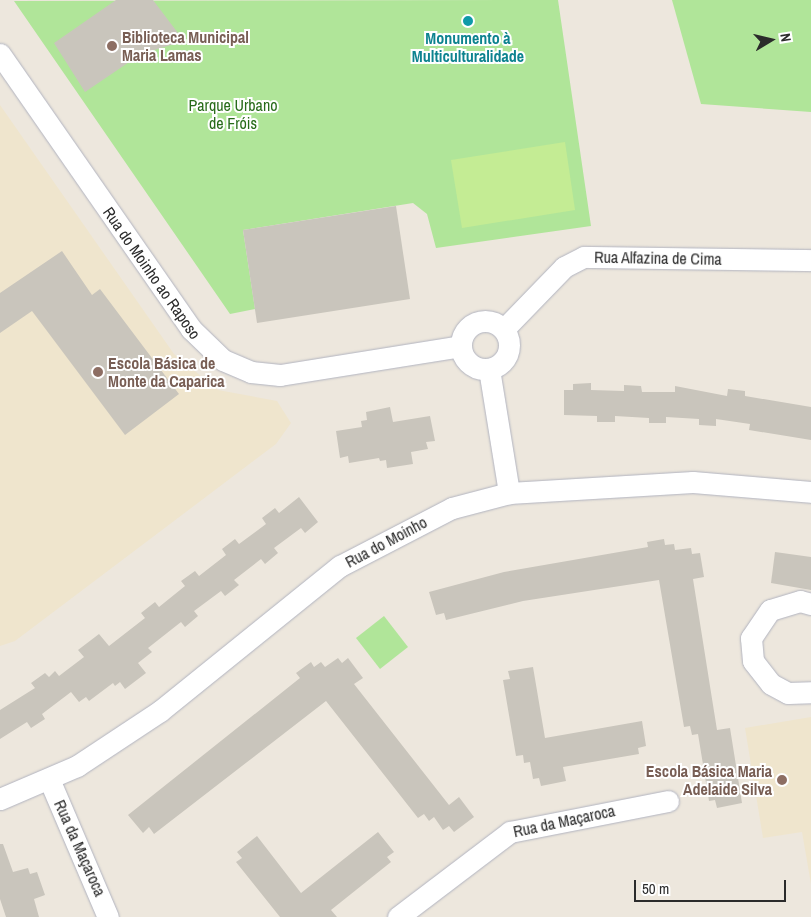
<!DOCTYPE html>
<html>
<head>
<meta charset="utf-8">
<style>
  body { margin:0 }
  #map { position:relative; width:811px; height:917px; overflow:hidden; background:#ede7dd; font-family:"Archivo Narrow",sans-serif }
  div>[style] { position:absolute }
  .education>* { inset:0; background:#efe5cd }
  .green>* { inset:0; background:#b0e599 }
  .pitch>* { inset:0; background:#c4ec94 }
  .building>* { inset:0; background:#c9c5bc }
  .roads { filter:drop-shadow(0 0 1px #b1b3bf) drop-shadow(0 0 1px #b1b3bf) }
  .minor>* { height:21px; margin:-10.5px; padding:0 10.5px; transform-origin:10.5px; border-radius:10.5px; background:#fff }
  .minor>.ring { margin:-10.5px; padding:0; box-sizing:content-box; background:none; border:21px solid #fff; border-radius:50% }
  .dots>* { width:14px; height:14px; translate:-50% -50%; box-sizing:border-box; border:2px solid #fff; border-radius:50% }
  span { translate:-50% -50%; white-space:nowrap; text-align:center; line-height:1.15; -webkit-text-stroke:4px #fff; paint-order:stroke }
  .education-label { font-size:16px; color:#785e54; font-weight:700 }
  .left { translate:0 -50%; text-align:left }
  .right { translate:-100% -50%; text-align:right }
  .culture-label { font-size:16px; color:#0d838f; font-weight:700 }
  .park-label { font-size:16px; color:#276b19 }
  .street-label { font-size:16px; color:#2b2b2b }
  .north { position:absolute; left:746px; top:15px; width:50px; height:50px; -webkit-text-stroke:4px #fff; paint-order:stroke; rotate:81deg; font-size:14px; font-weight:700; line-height:20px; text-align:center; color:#2b2b2b }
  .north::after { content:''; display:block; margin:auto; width:18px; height:22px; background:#2b2b2b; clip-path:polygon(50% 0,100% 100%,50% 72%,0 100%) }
  .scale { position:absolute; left:634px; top:880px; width:152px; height:22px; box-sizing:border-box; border:2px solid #2b2b2b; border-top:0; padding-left:6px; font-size:15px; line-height:18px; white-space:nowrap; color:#2b2b2b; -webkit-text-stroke:4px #fff; paint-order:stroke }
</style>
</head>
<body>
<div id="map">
  <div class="education">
    <i style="clip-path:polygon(0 105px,174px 354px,218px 390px,277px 401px,291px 423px,276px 444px,15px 641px,0 646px)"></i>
    <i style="clip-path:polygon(811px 717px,811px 884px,802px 832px,763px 838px,745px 728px)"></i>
  </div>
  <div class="green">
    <i style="clip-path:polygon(558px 0,591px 226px,436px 248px,427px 214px,413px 203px,243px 230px,255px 309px,230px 314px,14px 1px)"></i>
    <i style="clip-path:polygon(672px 0,811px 0,811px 112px,701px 104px)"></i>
    <i style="clip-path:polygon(384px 616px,408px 647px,380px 669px,356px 638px)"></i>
  </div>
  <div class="pitch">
    <i style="clip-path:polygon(565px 142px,575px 210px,462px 228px,451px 160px)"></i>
  </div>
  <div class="building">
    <i style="clip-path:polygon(116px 0,153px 0,184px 41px,141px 54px,85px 92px,54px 43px)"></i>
    <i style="clip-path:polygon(396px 206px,410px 299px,257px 323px,243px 230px)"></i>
    <i style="clip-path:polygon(62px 251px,92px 295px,100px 289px,179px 394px,125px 435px,32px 311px,0 333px,0 293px)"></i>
    <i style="clip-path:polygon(591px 383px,591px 390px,624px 391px,624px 385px,641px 386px,642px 392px,675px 392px,675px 386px,727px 396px,728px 389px,745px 391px,745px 396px,811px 407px,811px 440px,749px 430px,750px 424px,716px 419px,716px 426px,699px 425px,699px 419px,666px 417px,666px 423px,649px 423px,649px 418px,615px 416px,615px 422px,597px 422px,597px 416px,564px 415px,564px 390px,573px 390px,573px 384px)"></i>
    <i style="clip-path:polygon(390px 407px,393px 422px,430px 416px,435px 441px,426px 442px,428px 449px,411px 452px,413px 464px,387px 468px,386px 460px,380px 461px,379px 458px,349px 463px,348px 456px,340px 458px,336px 431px,362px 427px,361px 421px,367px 420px,366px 412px)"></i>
    <i style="clip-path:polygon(299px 497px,318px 522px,305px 533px,301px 528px,274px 548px,278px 553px,265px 564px,261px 559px,234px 580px,239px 585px,225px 596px,221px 591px,194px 611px,198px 616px,185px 627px,181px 622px,148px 648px,152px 652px,138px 663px,146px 673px,125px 689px,120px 682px,115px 686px,113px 683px,89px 701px,86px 697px,79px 702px,71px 692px,42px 714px,45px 719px,31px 728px,27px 722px,0 739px,0 710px,35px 688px,31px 683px,45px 673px,49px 677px,55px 671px,59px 676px,84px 657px,78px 650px,99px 634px,109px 646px,145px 618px,141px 613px,155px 602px,159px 607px,185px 586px,181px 581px,195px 571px,199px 576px,226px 555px,222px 549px,235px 539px,239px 544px,266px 524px,262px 518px,275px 508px,279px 513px)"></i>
    <i style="clip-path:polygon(664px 539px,665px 545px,674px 544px,675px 550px,691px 548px,692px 554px,700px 553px,704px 577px,693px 579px,713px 705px,717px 730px,730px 728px,742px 803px,717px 808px,715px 800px,709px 801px,698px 734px,692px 735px,690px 726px,684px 727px,659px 580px,523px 601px,446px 620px,444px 613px,436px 615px,429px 592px,504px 572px,648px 547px,647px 542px)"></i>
    <i style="clip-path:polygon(775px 552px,811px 557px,811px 590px,771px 583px)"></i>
    <i style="clip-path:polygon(338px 658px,342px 663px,348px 658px,363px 678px,354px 684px,449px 805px,459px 797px,474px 817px,454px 832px,449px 826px,443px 830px,434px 817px,429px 821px,424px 814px,418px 818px,326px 701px,154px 834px,149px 827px,143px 833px,128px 815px,300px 678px,296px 673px,311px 662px,314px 667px,321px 662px,325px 667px)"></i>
    <i style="clip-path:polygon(533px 667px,545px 738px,642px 721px,646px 746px,638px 748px,639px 754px,563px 767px,566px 781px,541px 786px,539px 778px,533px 779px,530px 762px,524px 763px,523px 755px,516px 756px,503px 680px,510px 679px,508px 671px)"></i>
    <i style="clip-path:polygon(378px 832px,394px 852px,387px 857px,391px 862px,331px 910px,337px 917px,280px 917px,236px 862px,242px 858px,237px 852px,257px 836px,301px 893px)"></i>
    <i style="clip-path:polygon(0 844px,3px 844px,13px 872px,28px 868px,30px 874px,37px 872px,45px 895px,34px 899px,39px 917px,6px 917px,0 899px)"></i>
  </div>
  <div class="roads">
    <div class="minor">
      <i style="left:0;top:54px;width:335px;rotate:55.2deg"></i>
      <i style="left:191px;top:329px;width:45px;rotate:44.1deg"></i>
      <i style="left:223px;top:360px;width:30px;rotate:23deg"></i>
      <i style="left:251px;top:372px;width:29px;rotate:6deg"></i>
      <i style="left:280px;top:375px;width:183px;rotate:-9.1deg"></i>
      <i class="ring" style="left:461px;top:321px;width:27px;height:27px"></i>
      <i style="left:504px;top:329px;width:86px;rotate:-45.9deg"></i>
      <i style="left:564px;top:267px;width:22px;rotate:-27deg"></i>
      <i style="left:584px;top:257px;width:227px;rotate:0.8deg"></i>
      <i style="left:489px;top:369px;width:126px;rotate:80.8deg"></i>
      <i style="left:811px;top:604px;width:11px;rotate:-165deg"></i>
      <i style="left:800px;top:601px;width:31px;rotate:163deg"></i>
      <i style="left:770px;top:610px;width:34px;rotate:124deg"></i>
      <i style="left:751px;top:638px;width:23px;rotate:85deg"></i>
      <i style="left:753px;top:661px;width:29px;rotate:52deg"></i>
      <i style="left:771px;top:684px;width:19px;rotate:28deg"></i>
      <i style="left:788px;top:693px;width:23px;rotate:-2deg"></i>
      <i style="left:49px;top:779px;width:150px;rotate:66.9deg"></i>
      <i style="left:0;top:799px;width:84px;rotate:-23.2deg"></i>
      <i style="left:77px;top:766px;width:100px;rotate:-33.5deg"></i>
      <i style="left:160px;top:711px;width:231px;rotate:-38.9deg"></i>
      <i style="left:340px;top:566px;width:126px;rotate:-27.4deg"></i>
      <i style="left:452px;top:508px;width:59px;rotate:-14.7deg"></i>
      <i style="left:509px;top:493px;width:184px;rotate:-3.4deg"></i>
      <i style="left:693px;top:482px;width:118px;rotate:4.8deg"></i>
      <i style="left:398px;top:917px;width:141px;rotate:-37.2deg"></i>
      <i style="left:510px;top:832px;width:161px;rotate:-11.1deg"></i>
    </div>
  </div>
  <div class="dots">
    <i style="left:468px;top:21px;background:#0f9aa8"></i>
    <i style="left:112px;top:46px;background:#8d6e63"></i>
    <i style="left:98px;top:372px;background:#8d6e63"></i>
    <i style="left:782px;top:780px;background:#8d6e63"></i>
  </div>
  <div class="education-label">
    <span class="left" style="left:122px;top:46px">Biblioteca Municipal<br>Maria Lamas</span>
    <span class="left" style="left:108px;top:372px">Escola Básica de<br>Monte da Caparica</span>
    <span class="right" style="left:772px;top:780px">Escola Básica Maria<br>Adelaide Silva</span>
  </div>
  <div class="culture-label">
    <span style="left:468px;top:47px">Monumento à<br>Multiculturalidade</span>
  </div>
  <div class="park-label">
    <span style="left:233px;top:114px">Parque Urbano<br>de Fróis</span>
  </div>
  <div class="street-label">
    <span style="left:658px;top:258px;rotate:1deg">Rua Alfazina de Cima</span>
    <span style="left:152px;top:273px;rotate:55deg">Rua do Moinho ao Raposo</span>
    <span style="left:386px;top:542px;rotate:-28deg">Rua do Moinho</span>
    <span style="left:564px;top:821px;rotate:-12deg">Rua da Maçaroca</span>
    <span style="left:80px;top:848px;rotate:66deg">Rua da Maçaroca</span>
  </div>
  <div class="north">N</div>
  <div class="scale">50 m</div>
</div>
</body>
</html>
